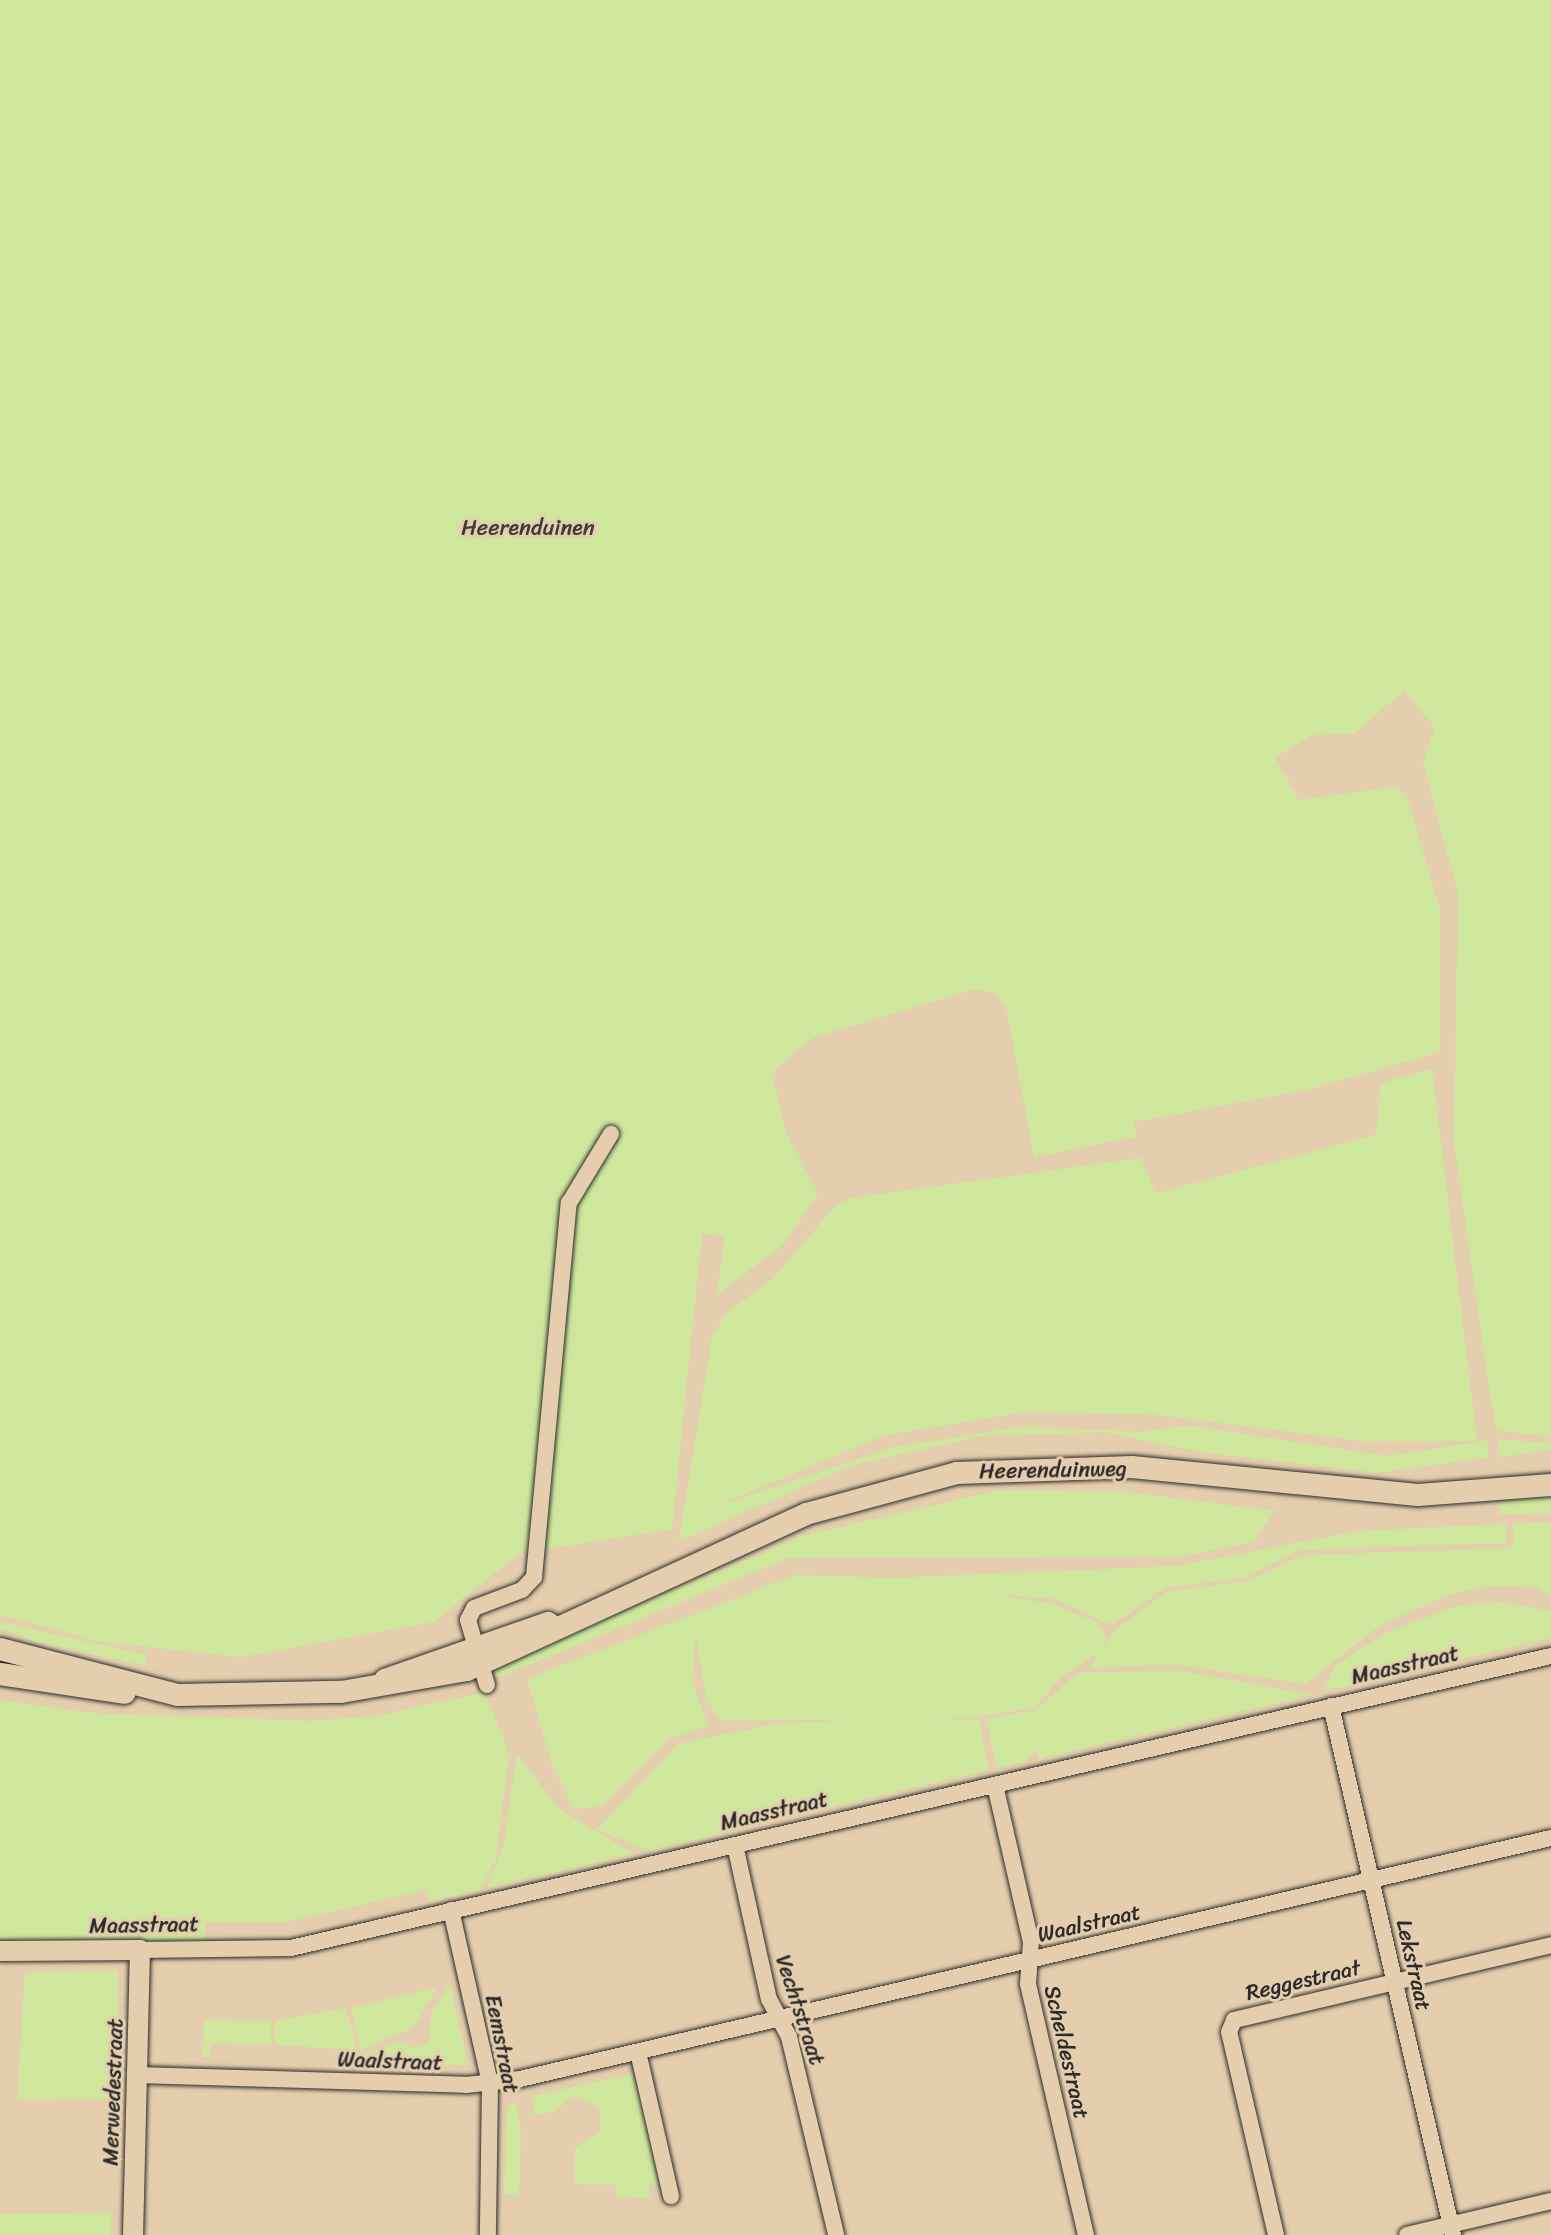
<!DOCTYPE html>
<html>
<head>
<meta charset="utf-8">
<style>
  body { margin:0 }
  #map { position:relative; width:1551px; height:2235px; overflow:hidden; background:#e4cead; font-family:Sriracha,sans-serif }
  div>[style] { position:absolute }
  .green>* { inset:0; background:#cee79d }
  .roads { filter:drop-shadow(0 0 2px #2b2b2b) drop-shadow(0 0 2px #2b2b2b) }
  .minor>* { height:16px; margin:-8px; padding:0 8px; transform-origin:8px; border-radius:8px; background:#e4cead }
  .tertiary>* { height:20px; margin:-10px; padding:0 10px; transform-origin:10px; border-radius:10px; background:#e4cead }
  .secondary>* { height:22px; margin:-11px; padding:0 11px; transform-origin:11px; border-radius:11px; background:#e4cead }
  span { translate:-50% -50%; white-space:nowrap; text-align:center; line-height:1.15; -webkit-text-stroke:6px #e4cead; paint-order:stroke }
  .park-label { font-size:22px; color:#3b3e36 }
  .street-label { font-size:22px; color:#2b2b2b }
</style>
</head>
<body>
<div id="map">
  <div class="green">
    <i style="clip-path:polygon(0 0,1551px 0,1551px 1437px,1497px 1430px,1490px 1395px,1454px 1142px,1458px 894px,1423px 762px,1435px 728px,1404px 690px,1354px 734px,1313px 735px,1275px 757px,1299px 800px,1394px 787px,1406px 794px,1440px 909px,1440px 1052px,1310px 1089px,1134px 1122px,1136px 1137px,1034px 1157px,1007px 1011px,997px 994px,975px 989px,812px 1038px,772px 1072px,785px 1130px,818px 1194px,781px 1247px,717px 1294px,725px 1237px,702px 1233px,672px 1529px,542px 1550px,541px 1536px,434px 1622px,241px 1657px,101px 1642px,0 1615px)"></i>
    <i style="clip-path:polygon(1432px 1069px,1477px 1441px,1361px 1441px,1158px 1415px,1024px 1412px,882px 1436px,710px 1509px,889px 1448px,1021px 1427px,1142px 1432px,1186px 1425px,1387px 1456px,1487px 1440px,1488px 1457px,1378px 1473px,1200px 1452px,1104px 1432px,982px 1436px,853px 1465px,679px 1541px,712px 1337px,726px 1313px,774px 1278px,835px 1206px,851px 1198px,1140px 1158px,1157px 1193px,1376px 1135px,1381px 1083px)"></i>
    <i style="clip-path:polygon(1497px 1439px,1551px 1443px,1551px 1450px,1500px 1457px)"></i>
    <i style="clip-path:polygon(1000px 1490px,1127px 1492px,1274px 1511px,1254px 1542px,1180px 1557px,788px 1558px,497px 1678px,489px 1668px,804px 1535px)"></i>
    <i style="clip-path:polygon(1551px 1496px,1551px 1513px,1500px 1514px,1499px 1501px)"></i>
    <i style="clip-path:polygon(1551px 1522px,1551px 1597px,1536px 1587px,1491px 1586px,1449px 1594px,1379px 1626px,1306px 1684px,1179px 1665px,1089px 1668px,1115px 1630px,1166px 1592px,1248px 1581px,1304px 1555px,1513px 1548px,1513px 1523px)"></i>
    <i style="clip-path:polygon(1506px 1524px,1507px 1543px,1300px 1550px,1247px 1577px,1165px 1588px,1112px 1625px,1054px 1599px,995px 1595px,1054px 1604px,1098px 1623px,1107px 1636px,1100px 1652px,1062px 1676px,1034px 1708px,966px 1718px,721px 1721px,706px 1699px,696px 1633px,692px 1683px,709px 1726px,669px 1739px,602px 1806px,574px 1809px,551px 1761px,527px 1679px,796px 1575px,894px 1578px,1177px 1566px,1358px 1531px)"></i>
    <i style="clip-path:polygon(1502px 1602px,1551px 1611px,1551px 1638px,1324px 1691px,1335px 1665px,1389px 1631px,1459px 1606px)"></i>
    <i style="clip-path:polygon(0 1622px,146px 1655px,146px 1666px,36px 1642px,0 1629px)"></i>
    <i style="clip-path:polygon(1177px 1670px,1313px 1695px,1039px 1759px,1036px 1749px,1025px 1762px,997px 1768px,986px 1719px,1036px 1710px,1077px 1673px)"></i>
    <i style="clip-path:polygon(485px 1692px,509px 1754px,496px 1859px,480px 1890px,429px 1901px,426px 1890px,286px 1922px,205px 1922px,205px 1941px,141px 1942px,138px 1925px,137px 1942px,0 1942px,0 1700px,92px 1713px,308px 1721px,378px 1716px)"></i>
    <i style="clip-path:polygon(892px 1717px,979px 1720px,989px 1770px,769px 1822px,767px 1813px,759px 1814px,755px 1826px,647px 1851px,597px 1829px,678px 1744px,775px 1724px)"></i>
    <i style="clip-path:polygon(517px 1754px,559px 1809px,634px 1854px,487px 1888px,504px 1842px)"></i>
    <i style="clip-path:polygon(118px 1971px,115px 2099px,17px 2100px,25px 1972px)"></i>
    <i style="clip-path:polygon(450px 1984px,468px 2065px,364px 2063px,362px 2054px,398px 2042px,414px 2048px,429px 2042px,431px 2013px)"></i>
    <i style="clip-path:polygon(437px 1987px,414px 2027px,361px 2050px,351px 2008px)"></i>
    <i style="clip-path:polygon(346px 2008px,357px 2050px,275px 2045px,275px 2021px)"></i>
    <i style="clip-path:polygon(204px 2020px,271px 2021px,271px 2045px,211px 2043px,210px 2058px,203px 2057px)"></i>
    <i style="clip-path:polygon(633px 2074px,659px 2183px,648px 2185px,652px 2198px,616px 2197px,616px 2185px,575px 2184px,575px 2148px,601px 2131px,599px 2107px,571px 2096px,554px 2112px,535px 2115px,532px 2096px)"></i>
    <i style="clip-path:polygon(515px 2102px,521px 2133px,519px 2195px,504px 2194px,507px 2107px)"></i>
    <i style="clip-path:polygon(111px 2213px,111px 2235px,0 2235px,0 2214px)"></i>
  </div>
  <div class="roads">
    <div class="minor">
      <i style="left:487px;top:1685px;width:68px;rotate:-106.3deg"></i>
      <i style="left:468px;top:1620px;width:13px;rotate:-63deg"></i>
      <i style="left:474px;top:1608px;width:51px;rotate:-20.6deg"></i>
      <i style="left:522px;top:1590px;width:18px;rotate:-47deg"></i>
      <i style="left:534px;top:1577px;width:376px;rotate:-84.7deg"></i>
      <i style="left:569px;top:1203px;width:81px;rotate:-58.7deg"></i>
      <i style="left:1331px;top:1706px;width:543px;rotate:77.01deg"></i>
      <i style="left:995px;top:1785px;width:161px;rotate:77.1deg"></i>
      <i style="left:1031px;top:1942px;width:42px;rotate:94.1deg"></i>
      <i style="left:1028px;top:1984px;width:258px;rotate:77deg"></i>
      <i style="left:735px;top:1845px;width:158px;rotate:77.6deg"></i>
      <i style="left:769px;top:1999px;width:43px;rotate:62.2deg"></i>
      <i style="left:789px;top:2037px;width:204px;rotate:76.6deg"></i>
      <i style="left:451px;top:1910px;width:177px;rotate:77.3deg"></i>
      <i style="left:490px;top:2083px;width:152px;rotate:90.8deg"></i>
      <i style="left:140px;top:1950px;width:151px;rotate:-0.8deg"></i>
      <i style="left:291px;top:1948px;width:1293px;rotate:-13.05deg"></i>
      <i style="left:638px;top:2052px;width:148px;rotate:77.1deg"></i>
      <i style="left:137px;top:2075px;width:329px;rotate:1.7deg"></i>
      <i style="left:466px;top:2085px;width:54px;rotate:-6.3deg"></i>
      <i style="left:520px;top:2079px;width:1059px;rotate:-13.16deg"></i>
      <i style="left:1276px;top:2235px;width:208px;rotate:-103deg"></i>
      <i style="left:1229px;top:2032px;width:13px;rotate:-67deg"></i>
      <i style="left:1234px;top:2020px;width:326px;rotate:-13.3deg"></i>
      <i style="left:1407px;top:2235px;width:148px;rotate:-13.3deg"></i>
    </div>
    <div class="tertiary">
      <i style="left:0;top:1951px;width:140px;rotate:-0.4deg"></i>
      <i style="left:140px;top:1950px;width:285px;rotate:91.4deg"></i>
    </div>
    <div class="secondary">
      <i style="left:0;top:1649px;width:184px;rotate:14.5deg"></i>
      <i style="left:178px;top:1695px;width:163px;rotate:-1.1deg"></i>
      <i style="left:341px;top:1692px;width:128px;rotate:-9.9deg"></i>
      <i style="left:467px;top:1670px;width:373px;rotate:-24.7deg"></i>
      <i style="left:806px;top:1514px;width:156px;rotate:-15.2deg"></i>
      <i style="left:957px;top:1473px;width:175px;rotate:-2deg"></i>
      <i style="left:1132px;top:1467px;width:287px;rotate:5.6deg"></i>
      <i style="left:1418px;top:1495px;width:133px;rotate:-4.3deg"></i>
      <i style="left:0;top:1674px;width:126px;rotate:8.6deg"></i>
      <i style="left:385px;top:1680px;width:173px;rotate:-19.3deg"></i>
    </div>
  </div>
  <div class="park-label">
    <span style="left:528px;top:528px">Heerenduinen</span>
  </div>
  <div class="street-label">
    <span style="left:1053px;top:1470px;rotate:-1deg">Heerenduinweg</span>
    <span style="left:1405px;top:1665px;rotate:-13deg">Maasstraat</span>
    <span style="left:774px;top:1811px;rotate:-13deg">Maasstraat</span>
    <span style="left:1089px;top:1923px;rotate:-13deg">Waalstraat</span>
    <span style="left:144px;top:1925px;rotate:-1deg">Maasstraat</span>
    <span style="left:1414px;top:1965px;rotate:77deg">Lekstraat</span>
    <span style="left:1303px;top:1980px;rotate:-13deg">Reggestraat</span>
    <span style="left:800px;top:2010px;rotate:72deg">Vechtstraat</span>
    <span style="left:502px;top:2044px;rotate:79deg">Eemstraat</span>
    <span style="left:1067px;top:2052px;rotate:77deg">Scheldestraat</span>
    <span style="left:390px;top:2061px;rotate:2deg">Waalstraat</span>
    <span style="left:113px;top:2092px;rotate:-88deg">Merwedestraat</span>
  </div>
</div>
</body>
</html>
